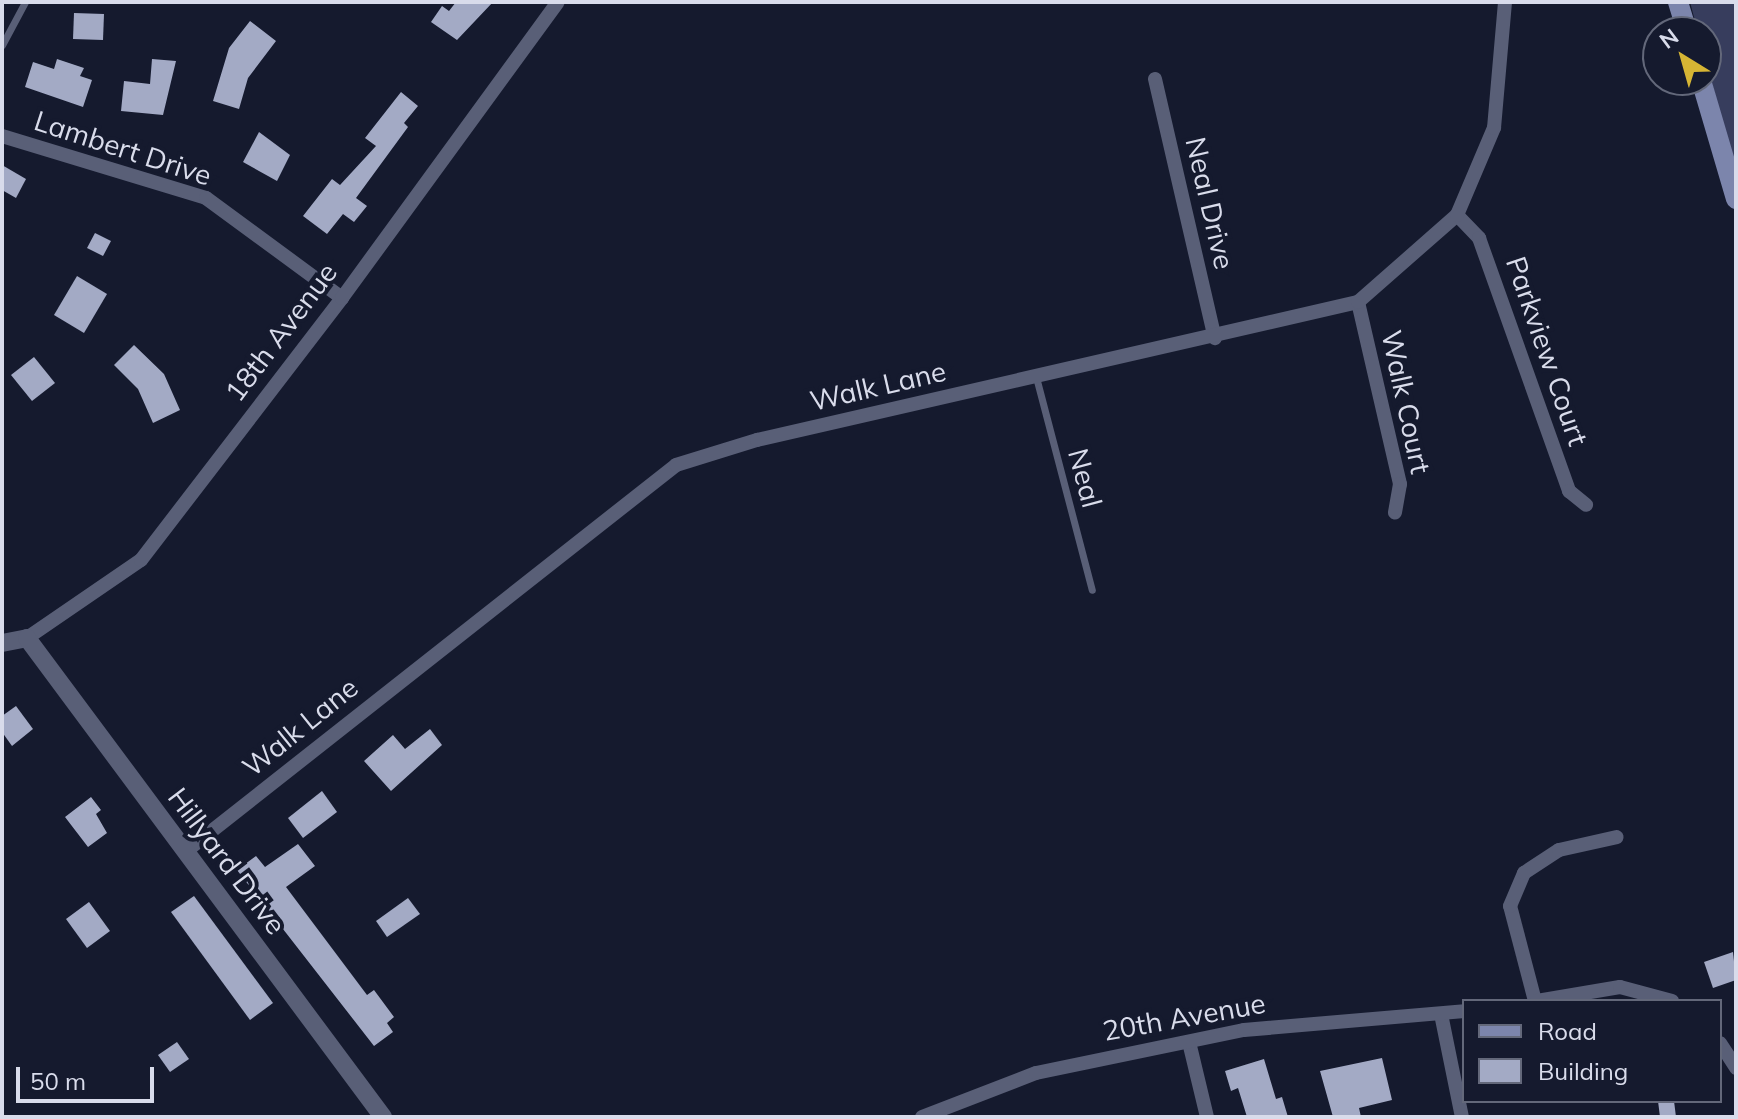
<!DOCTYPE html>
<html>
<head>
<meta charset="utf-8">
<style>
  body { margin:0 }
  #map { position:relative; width:1738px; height:1119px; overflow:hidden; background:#151a2e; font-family:Mulish,sans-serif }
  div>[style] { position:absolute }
  .green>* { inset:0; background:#373d5d }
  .building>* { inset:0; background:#a3aac5 }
  .service>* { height:7px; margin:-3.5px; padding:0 3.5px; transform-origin:3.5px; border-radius:3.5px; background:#595f77 }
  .minor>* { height:14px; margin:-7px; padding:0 7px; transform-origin:7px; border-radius:7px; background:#595f77 }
  .tertiary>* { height:18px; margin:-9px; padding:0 9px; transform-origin:9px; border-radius:9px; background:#595f77 }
  .secondary>* { height:20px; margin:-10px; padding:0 10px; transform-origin:10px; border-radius:10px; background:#7c85ac }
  span { translate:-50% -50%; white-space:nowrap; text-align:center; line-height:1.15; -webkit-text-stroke:8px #151a2e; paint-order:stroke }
  .street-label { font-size:28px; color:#d9dceb }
  .frame { position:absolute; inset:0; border:4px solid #d9dceb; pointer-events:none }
  .legend { position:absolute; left:1462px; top:999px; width:260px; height:104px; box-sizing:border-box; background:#151a2e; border:2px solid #63687a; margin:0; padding:10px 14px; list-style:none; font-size:24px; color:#d9dceb }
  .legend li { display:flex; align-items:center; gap:16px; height:40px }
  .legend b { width:40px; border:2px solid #63687a }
  .north { position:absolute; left:1642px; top:16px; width:80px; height:80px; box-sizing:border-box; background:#151a2e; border:2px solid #63687a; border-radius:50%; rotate:323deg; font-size:22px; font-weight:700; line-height:32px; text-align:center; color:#d9dceb }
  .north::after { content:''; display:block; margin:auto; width:28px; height:36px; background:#d6b534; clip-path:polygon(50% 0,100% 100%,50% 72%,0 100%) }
  .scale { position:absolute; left:16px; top:1067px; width:138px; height:36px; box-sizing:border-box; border:4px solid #d9dceb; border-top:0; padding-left:10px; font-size:24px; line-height:28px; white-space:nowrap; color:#d9dceb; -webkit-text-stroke:6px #151a2e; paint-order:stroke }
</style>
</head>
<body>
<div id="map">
  <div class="green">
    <i style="clip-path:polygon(1690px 2px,1736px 2px,1736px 173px,1706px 60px,1706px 32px,1698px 32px)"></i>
  </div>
  <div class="building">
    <i style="clip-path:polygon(456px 2px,493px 2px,457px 40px,431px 22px,442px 6px,449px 11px)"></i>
    <i style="clip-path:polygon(74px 13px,104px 14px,103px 40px,73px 39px)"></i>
    <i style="clip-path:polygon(250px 21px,276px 41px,248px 78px,239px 109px,213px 101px,229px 48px)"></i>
    <i style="clip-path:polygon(57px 59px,84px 68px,80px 76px,92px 80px,83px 107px,25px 87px,33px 62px,54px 69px)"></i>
    <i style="clip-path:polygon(152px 59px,176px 61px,163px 115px,121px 111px,124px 81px,150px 84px)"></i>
    <i style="clip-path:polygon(401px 92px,418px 106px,404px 123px,408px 127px,356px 198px,367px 206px,354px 222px,343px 214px,327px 234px,303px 216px,332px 179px,340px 185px,376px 146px,365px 138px)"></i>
    <i style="clip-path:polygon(259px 132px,290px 155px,277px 181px,243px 162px)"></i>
    <i style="clip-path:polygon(2px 165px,26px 179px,16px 198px,2px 190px)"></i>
    <i style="clip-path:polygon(95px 233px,111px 241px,103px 256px,87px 248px)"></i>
    <i style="clip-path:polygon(77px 276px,107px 294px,84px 333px,54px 315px)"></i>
    <i style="clip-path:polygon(134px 345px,164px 374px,180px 410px,153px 423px,138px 389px,114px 365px)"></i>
    <i style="clip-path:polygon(34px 357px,55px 383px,32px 401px,11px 375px)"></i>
    <i style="clip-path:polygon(16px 706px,33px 729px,12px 746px,2px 732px,2px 716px)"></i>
    <i style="clip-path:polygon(430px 729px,442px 745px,391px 791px,364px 761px,393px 735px,405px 749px)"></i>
    <i style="clip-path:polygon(322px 791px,337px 812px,303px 838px,288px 818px)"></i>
    <i style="clip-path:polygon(91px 797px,101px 810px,96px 814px,107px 833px,88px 847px,65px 817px)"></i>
    <i style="clip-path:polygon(298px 844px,315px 866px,286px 887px,367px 995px,374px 990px,394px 1017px,387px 1023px,393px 1032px,374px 1046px,237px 870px,256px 856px,265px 867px)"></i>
    <i style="clip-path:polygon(194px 896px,273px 1003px,250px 1020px,171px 912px)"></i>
    <i style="clip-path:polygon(408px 898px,420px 914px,387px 937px,376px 921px)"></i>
    <i style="clip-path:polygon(89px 902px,110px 931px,87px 948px,66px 919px)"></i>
    <i style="clip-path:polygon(1733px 952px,1736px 980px,1713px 988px,1704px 962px)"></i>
    <i style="clip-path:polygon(177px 1042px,189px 1059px,170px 1072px,158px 1055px)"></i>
    <i style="clip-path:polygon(1382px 1058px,1392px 1100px,1359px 1108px,1361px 1117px,1333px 1117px,1320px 1071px)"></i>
    <i style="clip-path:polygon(1264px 1059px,1276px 1099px,1282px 1097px,1288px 1117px,1247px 1117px,1238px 1088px,1231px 1091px,1225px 1071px)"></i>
    <i style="clip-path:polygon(1658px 1101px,1674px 1101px,1676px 1117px,1660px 1117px)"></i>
  </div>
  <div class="service">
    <i style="left:2px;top:45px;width:49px;rotate:-61.9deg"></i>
    <i style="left:1036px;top:377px;width:220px;rotate:75.3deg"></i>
  </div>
  <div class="minor">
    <i style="left:1155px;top:79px;width:266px;rotate:77deg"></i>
    <i style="left:2px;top:136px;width:213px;rotate:16.9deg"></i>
    <i style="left:206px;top:198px;width:169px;rotate:36.3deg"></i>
    <i style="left:1457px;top:215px;width:32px;rotate:46deg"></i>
    <i style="left:1479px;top:238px;width:269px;rotate:70.4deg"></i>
    <i style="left:1569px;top:491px;width:22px;rotate:39deg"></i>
    <i style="left:1358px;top:302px;width:187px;rotate:77deg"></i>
    <i style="left:1400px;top:484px;width:29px;rotate:100deg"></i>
    <i style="left:27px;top:638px;width:138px;rotate:-34.4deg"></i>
    <i style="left:141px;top:560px;width:330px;rotate:-52.5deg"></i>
    <i style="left:342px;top:298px;width:366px;rotate:-53.9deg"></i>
    <i style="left:185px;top:852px;width:625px;rotate:-38.24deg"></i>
    <i style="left:676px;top:465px;width:85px;rotate:-17.2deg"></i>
    <i style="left:757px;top:440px;width:617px;rotate:-12.93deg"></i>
    <i style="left:1358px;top:302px;width:132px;rotate:-41.3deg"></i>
    <i style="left:1457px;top:215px;width:95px;rotate:-67deg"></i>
    <i style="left:1494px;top:128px;width:126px;rotate:-85deg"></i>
    <i style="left:1535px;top:1001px;width:98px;rotate:-104.7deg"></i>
    <i style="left:1510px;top:906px;width:36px;rotate:-67deg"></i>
    <i style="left:1524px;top:873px;width:42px;rotate:-33.3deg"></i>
    <i style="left:1559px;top:850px;width:59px;rotate:-12.6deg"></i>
    <i style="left:1537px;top:1001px;width:84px;rotate:-9.6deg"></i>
    <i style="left:1620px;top:987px;width:54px;rotate:15.1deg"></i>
    <i style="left:1441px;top:1014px;width:105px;rotate:78.5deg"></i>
    <i style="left:1189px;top:1042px;width:77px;rotate:76.5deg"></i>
    <i style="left:1720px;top:1043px;width:30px;rotate:57deg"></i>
    <i style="left:922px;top:1117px;width:122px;rotate:-21.1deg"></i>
    <i style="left:1036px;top:1073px;width:212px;rotate:-11.7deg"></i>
    <i style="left:1244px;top:1030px;width:221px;rotate:-4.9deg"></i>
  </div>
  <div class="tertiary">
    <i style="left:2px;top:643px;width:25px;rotate:-11deg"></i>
    <i style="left:27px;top:638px;width:597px;rotate:53.38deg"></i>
  </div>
  <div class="secondary">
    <i style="left:1678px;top:2px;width:31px;rotate:73deg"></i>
    <i style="left:1701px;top:80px;width:124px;rotate:73.6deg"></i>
  </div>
  <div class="street-label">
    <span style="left:123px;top:148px;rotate:18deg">Lambert Drive</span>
    <span style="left:1210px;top:203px;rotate:77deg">Neal Drive</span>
    <span style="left:281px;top:332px;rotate:-53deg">18th Avenue</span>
    <span style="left:1547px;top:351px;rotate:71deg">Parkview Court</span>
    <span style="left:878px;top:386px;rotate:-13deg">Walk Lane</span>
    <span style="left:1406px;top:402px;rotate:78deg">Walk Court</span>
    <span style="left:1085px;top:478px;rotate:75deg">Neal</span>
    <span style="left:300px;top:727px;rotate:-39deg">Walk Lane</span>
    <span style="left:227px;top:861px;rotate:53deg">Hillyard Drive</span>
    <span style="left:1184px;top:1017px;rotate:-10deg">20th Avenue</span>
  </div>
  <div class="frame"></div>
  <ul class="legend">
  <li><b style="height:10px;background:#7c85ac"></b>Road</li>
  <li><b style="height:22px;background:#a3aac5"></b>Building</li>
  </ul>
  <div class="north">N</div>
  <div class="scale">50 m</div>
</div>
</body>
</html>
